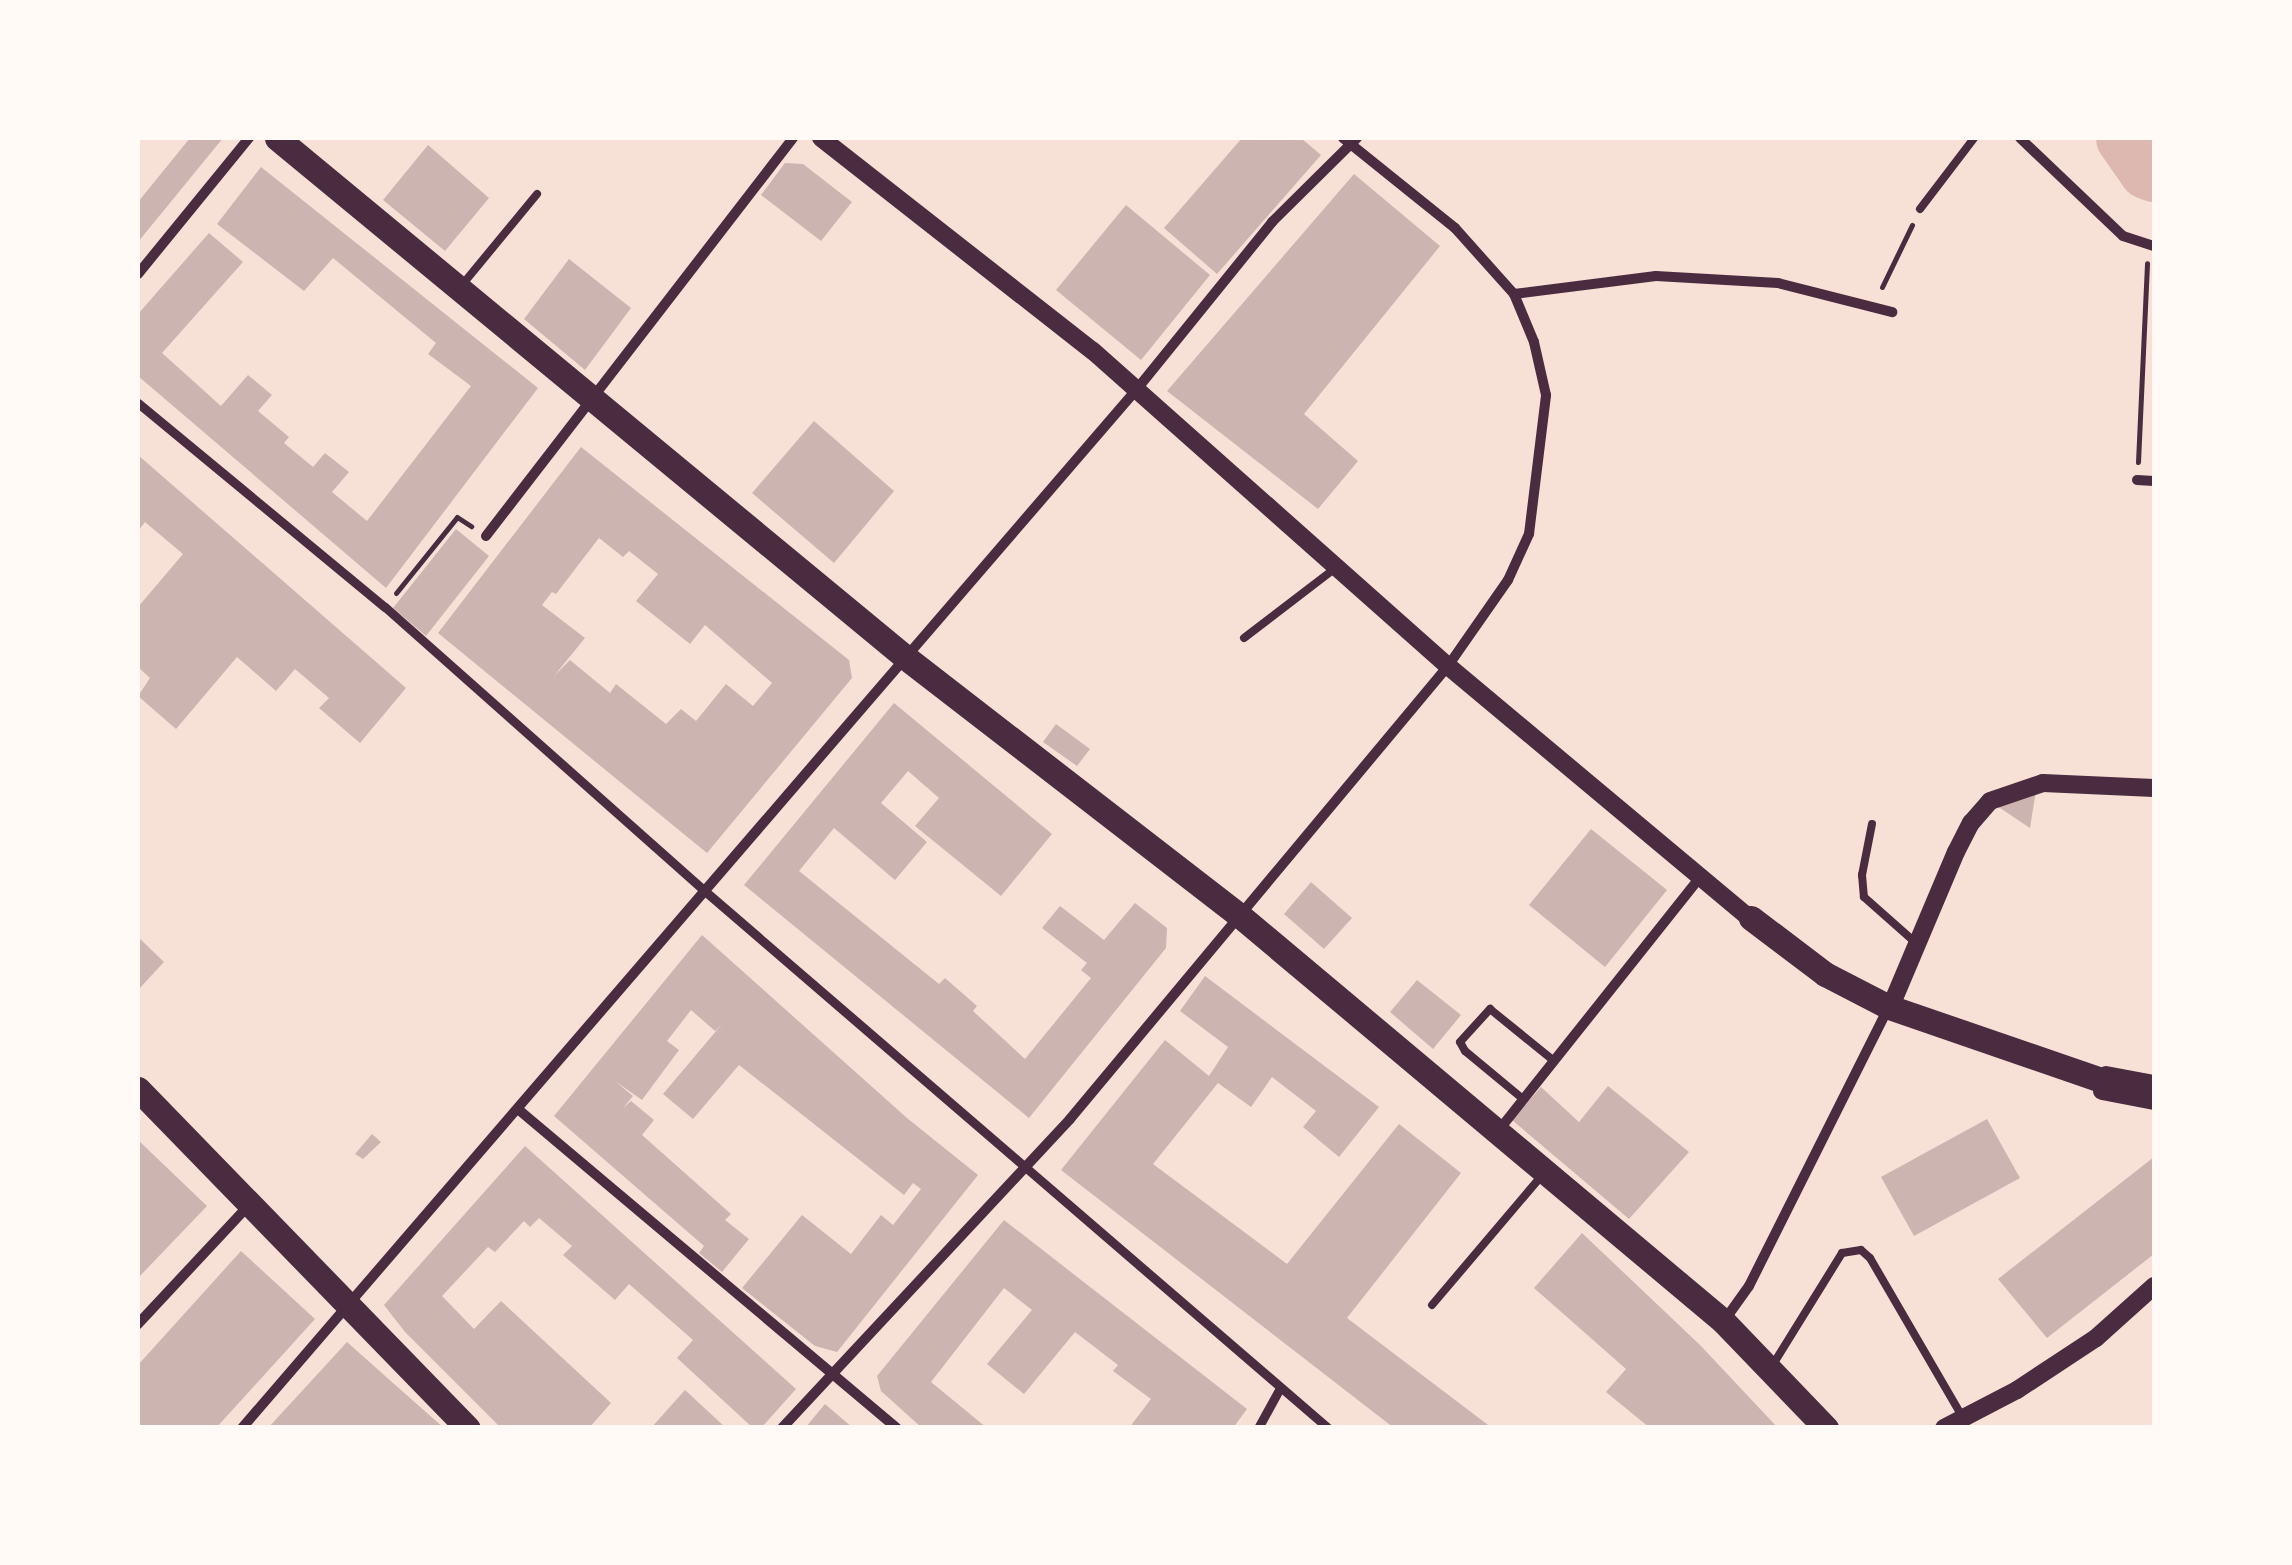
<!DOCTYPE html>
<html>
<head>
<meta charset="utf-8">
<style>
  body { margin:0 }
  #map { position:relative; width:2292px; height:1565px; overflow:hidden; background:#f7e1d7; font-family:Ubuntu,sans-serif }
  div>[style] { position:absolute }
  .river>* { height:55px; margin:-27.5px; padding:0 27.5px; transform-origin:27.5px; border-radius:27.5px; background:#dcb8b0 }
  .building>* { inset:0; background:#ccb4b1 }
  .path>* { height:5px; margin:-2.5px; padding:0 2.5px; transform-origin:2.5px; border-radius:2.5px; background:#4a2c40 }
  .service>* { height:8px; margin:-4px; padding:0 4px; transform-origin:4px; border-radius:4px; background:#4a2c40 }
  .pedestrian>* { height:9px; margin:-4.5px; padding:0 4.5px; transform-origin:4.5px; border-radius:4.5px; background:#4a2c40 }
  .minor>* { height:10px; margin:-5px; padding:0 5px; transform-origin:5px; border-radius:5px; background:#4a2c40 }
  .tertiary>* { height:18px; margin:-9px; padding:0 9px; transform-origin:9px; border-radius:9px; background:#4a2c40 }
  .primary>* { height:25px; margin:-12.5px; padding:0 12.5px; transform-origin:12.5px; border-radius:12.5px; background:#4a2c40 }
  span { translate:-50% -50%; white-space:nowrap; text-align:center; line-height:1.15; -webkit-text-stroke:9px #fffaf5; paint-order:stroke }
  .frame { position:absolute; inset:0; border:140px solid #fffaf5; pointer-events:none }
</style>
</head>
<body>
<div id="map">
  <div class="river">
    <i style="left:2123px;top:138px;width:40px;rotate:55.1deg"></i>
    <i style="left:2146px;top:171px;width:9px;rotate:21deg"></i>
  </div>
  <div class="building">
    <i style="clip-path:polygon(190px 138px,223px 138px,138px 242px,138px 202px)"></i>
    <i style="clip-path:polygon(1242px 138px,1301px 138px,1321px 155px,1217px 274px,1164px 228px)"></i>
    <i style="clip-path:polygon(428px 145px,489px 198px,445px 251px,383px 200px)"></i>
    <i style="clip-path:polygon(785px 163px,803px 164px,852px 202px,821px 241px,761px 195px)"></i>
    <i style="clip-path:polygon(261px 167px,538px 388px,386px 588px,138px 376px,138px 314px,209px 233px,243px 262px,162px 353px,221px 406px,248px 375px,272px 395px,258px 411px,289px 437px,284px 443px,313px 467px,325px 453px,349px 472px,332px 492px,367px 521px,471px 386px,428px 354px,436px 343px,333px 258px,304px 291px,217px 224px)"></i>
    <i style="clip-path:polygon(1354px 174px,1440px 246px,1304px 414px,1358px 461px,1318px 509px,1167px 391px)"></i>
    <i style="clip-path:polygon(1126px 205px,1210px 275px,1141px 360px,1056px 290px)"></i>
    <i style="clip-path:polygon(569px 259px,631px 308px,585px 370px,524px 319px)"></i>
    <i style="clip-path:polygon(814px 421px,894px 491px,834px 563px,752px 493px)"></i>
    <i style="clip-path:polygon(evenodd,581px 447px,849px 660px,852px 678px,707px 853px,438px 633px,581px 447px,599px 538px,623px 557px,629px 551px,658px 574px,636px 601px,690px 644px,705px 625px,772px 683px,753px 706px,726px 684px,696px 721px,681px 709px,666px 724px,616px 684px,610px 693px,570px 660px,554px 676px,585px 638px,542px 605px,552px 592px,556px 594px,599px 538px)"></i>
    <i style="clip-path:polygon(138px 455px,406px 688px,360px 743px,319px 708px,329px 698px,295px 669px,276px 691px,237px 657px,176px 729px,138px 696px,150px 678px,138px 667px,138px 607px,183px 554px,145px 522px,138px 531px)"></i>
    <i style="clip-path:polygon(456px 529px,489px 556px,426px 636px,393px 608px)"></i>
    <i style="clip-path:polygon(894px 703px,1052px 834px,1001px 896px,915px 826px,939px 798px,908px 771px,881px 803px,927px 842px,895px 880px,834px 828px,799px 871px,939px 984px,945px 978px,977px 1006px,973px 1011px,1025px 1059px,1091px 978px,1081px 970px,1087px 963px,1042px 928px,1060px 906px,1104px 940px,1135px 903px,1167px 928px,1166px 948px,1029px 1118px,744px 885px)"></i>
    <i style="clip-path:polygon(1056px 724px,1090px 749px,1077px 766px,1043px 742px)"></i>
    <i style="clip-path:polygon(2037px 784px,2030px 828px,1991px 802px)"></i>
    <i style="clip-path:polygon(1591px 829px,1667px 890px,1605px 967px,1529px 905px)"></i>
    <i style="clip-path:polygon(1311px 882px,1352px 918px,1324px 949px,1284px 914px)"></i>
    <i style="clip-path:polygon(702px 935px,907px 1118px,978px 1175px,837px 1352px,815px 1346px,742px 1288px,802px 1215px,851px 1254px,881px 1215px,893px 1225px,921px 1189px,913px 1183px,904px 1195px,739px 1065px,693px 1119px,663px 1094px,722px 1024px,715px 1031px,691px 1010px,667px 1041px,679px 1050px,642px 1100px,615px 1081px,633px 1096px,623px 1108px,631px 1101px,654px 1120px,642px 1135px,731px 1214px,725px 1220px,749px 1239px,722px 1272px,699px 1253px,704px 1246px,554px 1116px)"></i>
    <i style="clip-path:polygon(138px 937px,164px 962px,138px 990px)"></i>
    <i style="clip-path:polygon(1205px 976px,1379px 1107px,1339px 1157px,1303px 1127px,1316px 1111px,1272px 1077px,1251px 1107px,1218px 1083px,1153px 1164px,1287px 1264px,1399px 1124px,1461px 1173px,1347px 1318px,1492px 1428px,1394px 1428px,1061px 1170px,1165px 1040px,1209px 1076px,1228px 1047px,1180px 1011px)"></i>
    <i style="clip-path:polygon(1417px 980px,1461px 1015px,1433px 1049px,1390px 1012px)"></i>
    <i style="clip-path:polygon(1608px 1086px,1689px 1152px,1629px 1219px,1512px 1120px,1541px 1087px,1579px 1122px)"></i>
    <i style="clip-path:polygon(1987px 1119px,2020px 1178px,1914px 1236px,1881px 1177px)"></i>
    <i style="clip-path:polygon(372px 1134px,381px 1142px,363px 1159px,355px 1154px)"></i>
    <i style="clip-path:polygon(138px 1140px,207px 1206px,138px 1278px)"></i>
    <i style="clip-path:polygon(525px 1146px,796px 1389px,761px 1428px,753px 1428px,677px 1358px,693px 1340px,629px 1284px,615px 1300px,563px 1255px,572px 1246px,539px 1218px,530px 1227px,524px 1221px,495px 1252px,488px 1247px,442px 1296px,474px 1329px,501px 1301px,611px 1403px,589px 1428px,501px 1428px,405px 1332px,384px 1305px)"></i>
    <i style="clip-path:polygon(2154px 1157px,2154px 1254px,2047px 1338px,1998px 1279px)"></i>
    <i style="clip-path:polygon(1004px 1220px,1247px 1409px,1233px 1428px,1129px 1428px,1151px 1399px,1113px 1371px,1118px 1365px,1075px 1332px,1024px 1394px,987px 1364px,1032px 1310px,1004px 1288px,931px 1382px,987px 1428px,922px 1428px,881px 1391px,877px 1376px)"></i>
    <i style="clip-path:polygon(1582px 1233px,1700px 1345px,1778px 1428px,1650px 1428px,1606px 1392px,1626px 1369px,1534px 1288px)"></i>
    <i style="clip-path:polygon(241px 1251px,315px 1319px,216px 1428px,138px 1428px,138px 1365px)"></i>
    <i style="clip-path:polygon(347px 1342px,393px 1383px,444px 1428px,268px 1428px)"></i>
    <i style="clip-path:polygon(685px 1390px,726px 1428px,651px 1428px)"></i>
    <i style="clip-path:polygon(825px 1404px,853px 1428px,805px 1428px)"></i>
  </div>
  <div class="path">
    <i style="left:1882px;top:287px;width:69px;rotate:-64.2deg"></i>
    <i style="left:2138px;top:462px;width:199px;rotate:-87.4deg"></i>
    <i style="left:396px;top:593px;width:97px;rotate:-51.2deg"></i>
    <i style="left:457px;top:517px;width:17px;rotate:33deg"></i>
  </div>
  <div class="service">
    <i style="left:1920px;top:209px;width:89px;rotate:-52.7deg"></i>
    <i style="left:462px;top:285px;width:118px;rotate:-50.5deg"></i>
    <i style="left:1244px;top:638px;width:117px;rotate:-37.4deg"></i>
    <i style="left:1872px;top:824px;width:52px;rotate:101.1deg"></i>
    <i style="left:1862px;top:875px;width:22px;rotate:85deg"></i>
    <i style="left:1864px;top:897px;width:69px;rotate:41.5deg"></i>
    <i style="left:1523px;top:1099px;width:75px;rotate:-140.4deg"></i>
    <i style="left:1465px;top:1051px;width:10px;rotate:-119deg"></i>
    <i style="left:1460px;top:1042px;width:45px;rotate:-47.7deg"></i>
    <i style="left:1490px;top:1009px;width:82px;rotate:39.1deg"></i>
    <i style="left:1432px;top:1305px;width:172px;rotate:-49.7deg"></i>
    <i style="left:1772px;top:1366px;width:133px;rotate:-58.2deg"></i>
    <i style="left:1842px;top:1253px;width:19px;rotate:-9deg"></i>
    <i style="left:1861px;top:1250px;width:12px;rotate:42deg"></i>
    <i style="left:1870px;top:1258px;width:185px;rotate:59.8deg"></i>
  </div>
  <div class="pedestrian">
    <i style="left:138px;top:403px;width:320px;rotate:39.6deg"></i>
    <i style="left:385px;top:607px;width:429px;rotate:41.6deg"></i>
    <i style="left:706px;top:892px;width:821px;rotate:40.75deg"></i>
    <i style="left:1258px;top:1428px;width:46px;rotate:-61.2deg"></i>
  </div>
  <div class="minor">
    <i style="left:2020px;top:138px;width:142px;rotate:43.6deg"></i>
    <i style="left:2123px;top:236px;width:33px;rotate:18deg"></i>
    <i style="left:138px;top:274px;width:176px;rotate:-50.8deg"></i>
    <i style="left:1514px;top:294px;width:143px;rotate:-7.2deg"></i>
    <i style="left:1656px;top:276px;width:122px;rotate:3.3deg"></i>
    <i style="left:1778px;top:283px;width:118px;rotate:14.3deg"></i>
    <i style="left:2137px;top:480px;width:17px;rotate:3deg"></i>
    <i style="left:486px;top:536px;width:503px;rotate:-52.35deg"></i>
    <i style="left:519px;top:1110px;width:494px;rotate:40.1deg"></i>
    <i style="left:1499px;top:1130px;width:325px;rotate:-51.5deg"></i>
    <i style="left:1724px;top:1321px;width:43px;rotate:-54.5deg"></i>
    <i style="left:1749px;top:1286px;width:305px;rotate:-63.4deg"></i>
    <i style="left:138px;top:1324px;width:164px;rotate:-47deg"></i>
    <i style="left:242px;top:1428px;width:1371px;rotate:-49.26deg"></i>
    <i style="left:1137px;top:389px;width:215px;rotate:-51deg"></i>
    <i style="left:1272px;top:222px;width:120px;rotate:-44.7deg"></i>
    <i style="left:782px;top:1428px;width:422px;rotate:-47deg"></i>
    <i style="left:1070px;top:1119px;width:590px;rotate:-50.16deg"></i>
    <i style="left:1448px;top:666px;width:105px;rotate:-55.1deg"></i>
    <i style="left:1508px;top:580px;width:51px;rotate:-65.5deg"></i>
    <i style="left:1529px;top:534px;width:140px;rotate:-83deg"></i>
    <i style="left:1546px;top:395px;width:54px;rotate:-102.8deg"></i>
    <i style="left:1534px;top:342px;width:52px;rotate:-112.6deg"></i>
    <i style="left:1514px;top:294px;width:89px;rotate:-131.8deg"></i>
    <i style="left:1455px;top:228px;width:144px;rotate:-141.2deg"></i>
  </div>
  <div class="tertiary">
    <i style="left:821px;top:138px;width:345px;rotate:38.1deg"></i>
    <i style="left:1093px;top:351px;width:475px;rotate:41.6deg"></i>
    <i style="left:1448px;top:666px;width:404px;rotate:39.9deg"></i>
    <i style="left:1893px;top:1001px;width:162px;rotate:-67.1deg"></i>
    <i style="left:1956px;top:852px;width:33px;rotate:-63deg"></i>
    <i style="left:1971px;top:823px;width:29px;rotate:-49deg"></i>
    <i style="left:1990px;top:801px;width:56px;rotate:-18.8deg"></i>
    <i style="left:2043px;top:783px;width:111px;rotate:2.6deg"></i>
    <i style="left:2106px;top:1075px;width:49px;rotate:10.6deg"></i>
    <i style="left:2102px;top:1091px;width:53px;rotate:10.9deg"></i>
    <i style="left:1944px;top:1428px;width:82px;rotate:-27.5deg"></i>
    <i style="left:2017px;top:1390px;width:95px;rotate:-33.4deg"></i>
    <i style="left:2096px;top:1338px;width:78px;rotate:-41.9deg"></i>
  </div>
  <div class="primary">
    <i style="left:277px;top:138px;width:815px;rotate:39.57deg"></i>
    <i style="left:905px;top:657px;width:422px;rotate:37.7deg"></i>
    <i style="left:1239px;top:915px;width:632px;rotate:39.99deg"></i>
    <i style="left:1723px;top:1321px;width:149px;rotate:46.1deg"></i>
    <i style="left:1751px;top:918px;width:93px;rotate:37.1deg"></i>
    <i style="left:1825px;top:974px;width:72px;rotate:27.3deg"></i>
    <i style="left:1889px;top:1007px;width:240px;rotate:19deg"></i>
    <i style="left:138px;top:1089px;width:473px;rotate:45.8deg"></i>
  </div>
  <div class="frame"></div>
</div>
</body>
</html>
